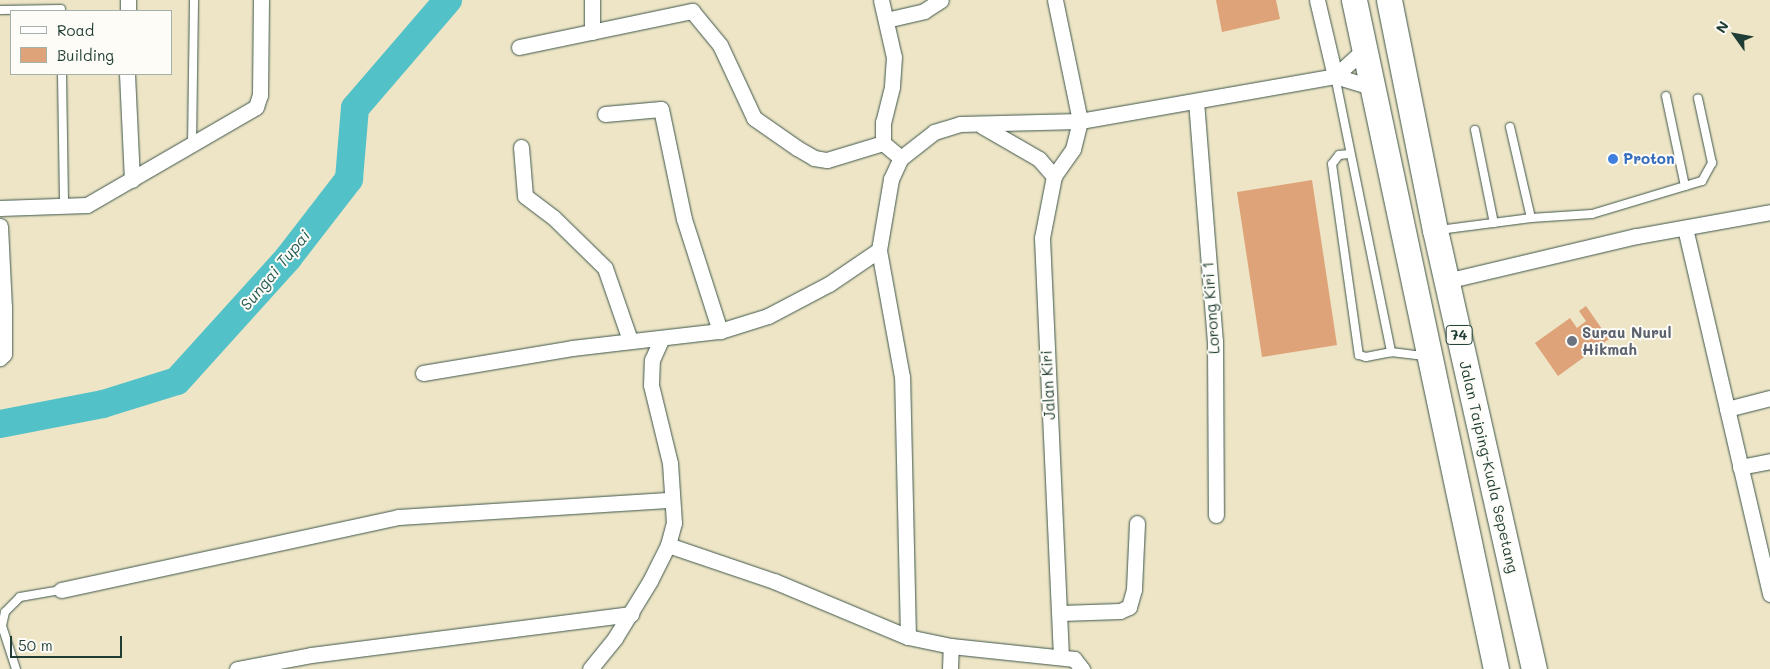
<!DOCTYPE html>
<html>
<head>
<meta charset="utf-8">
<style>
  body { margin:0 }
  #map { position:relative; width:1770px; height:669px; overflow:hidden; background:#ede5c6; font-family:Mali,sans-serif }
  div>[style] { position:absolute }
  .river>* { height:28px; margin:-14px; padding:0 14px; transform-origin:14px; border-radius:14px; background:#53c1c8 }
  .building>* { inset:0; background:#dea378 }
  .roads { filter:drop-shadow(0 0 1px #3e564a) drop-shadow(0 0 1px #3e564a) }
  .lane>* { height:8px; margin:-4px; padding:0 4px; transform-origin:4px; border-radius:4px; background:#fff }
  .street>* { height:15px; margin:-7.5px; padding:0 7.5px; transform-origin:7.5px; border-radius:7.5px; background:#fff }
  .primary>* { height:25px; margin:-12.5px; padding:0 12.5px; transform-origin:12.5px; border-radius:12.5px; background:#fff }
  .dots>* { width:14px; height:14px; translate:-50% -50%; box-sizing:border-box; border:2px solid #fdfcf7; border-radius:50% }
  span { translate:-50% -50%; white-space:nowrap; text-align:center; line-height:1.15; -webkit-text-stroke:4px #fdfcf7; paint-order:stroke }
  .shield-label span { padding:1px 4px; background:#fdfcf7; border:1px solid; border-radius:4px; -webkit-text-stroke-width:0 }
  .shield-label { font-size:14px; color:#1f3d34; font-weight:700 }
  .shop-label { font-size:15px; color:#366cbe; font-weight:700 }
  .left { translate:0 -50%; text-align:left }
  .street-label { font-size:15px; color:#1f3d34 }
  .worship-label { font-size:15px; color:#5b616d; font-weight:700 }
  .water-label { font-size:16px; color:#2c5e59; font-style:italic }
  .legend { position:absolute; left:10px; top:10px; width:162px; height:65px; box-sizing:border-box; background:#fdfcf7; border:1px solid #a4b0a9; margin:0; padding:6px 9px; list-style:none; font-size:15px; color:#1f3d34 }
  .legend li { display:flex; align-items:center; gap:10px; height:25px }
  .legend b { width:25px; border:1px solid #a4b0a9 }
  .north { position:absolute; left:1710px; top:10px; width:50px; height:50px; -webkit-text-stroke:4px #fdfcf7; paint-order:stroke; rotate:302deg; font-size:14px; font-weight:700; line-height:20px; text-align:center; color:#1f3d34 }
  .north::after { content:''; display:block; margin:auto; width:18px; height:22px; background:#1f3d34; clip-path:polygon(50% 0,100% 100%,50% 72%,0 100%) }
  .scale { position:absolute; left:10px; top:636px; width:112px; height:22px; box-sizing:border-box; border:2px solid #1f3d34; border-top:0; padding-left:6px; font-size:15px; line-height:18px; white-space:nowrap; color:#1f3d34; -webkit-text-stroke:4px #fdfcf7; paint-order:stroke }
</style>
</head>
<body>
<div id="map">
  <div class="river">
    <i style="left:0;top:424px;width:105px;rotate:-11deg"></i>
    <i style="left:103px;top:404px;width:77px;rotate:-17.3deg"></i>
    <i style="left:177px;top:381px;width:166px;rotate:-47.9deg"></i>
    <i style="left:288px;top:258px;width:100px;rotate:-52.3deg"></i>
    <i style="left:349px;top:179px;width:71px;rotate:-85.2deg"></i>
    <i style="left:355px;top:108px;width:143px;rotate:-49.3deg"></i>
  </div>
  <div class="building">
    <i style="clip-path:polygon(1216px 0,1276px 0,1280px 19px,1222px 32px)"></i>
    <i style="clip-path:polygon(1312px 180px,1337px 345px,1262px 357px,1237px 192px)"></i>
    <i style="clip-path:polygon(1586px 306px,1609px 339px,1558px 376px,1535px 343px,1570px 318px,1577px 328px,1586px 321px,1579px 311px)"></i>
  </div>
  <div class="roads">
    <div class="lane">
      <i style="left:0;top:10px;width:61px;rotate:-0.9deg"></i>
      <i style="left:62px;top:74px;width:133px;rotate:89.1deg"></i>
      <i style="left:1335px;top:76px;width:282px;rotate:78.5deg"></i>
      <i style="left:1391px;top:352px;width:34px;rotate:7deg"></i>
      <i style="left:1666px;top:96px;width:92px;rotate:78.1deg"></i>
      <i style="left:1510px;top:127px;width:93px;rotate:77deg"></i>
      <i style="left:1531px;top:218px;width:61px;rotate:-3.8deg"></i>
      <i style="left:1592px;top:214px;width:115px;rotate:-16.7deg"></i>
      <i style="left:1702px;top:181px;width:21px;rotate:-61deg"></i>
      <i style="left:1712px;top:163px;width:66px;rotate:-102.2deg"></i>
      <i style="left:1475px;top:130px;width:95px;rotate:78.5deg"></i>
      <i style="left:192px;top:145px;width:145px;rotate:-89.2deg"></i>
      <i style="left:1349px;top:154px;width:10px;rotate:174deg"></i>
      <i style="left:1339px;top:155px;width:11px;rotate:128deg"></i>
      <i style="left:1332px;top:164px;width:193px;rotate:82deg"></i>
      <i style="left:1359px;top:355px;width:7px;rotate:16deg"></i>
      <i style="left:1366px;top:357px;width:25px;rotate:-11deg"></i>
      <i style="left:1439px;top:230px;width:93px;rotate:-7.4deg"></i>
      <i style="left:16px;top:669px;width:45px;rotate:-108deg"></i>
      <i style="left:2px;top:626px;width:14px;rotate:-78deg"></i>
      <i style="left:5px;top:612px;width:21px;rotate:-45deg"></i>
      <i style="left:20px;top:597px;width:42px;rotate:-9.7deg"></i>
    </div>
    <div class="street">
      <i style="left:881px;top:0;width:58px;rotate:77.2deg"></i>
      <i style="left:894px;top:57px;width:30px;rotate:94deg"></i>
      <i style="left:892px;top:87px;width:36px;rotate:104deg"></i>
      <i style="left:883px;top:122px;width:21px;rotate:90deg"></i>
      <i style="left:883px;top:143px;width:23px;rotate:40deg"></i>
      <i style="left:1055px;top:0;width:124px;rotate:78.3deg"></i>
      <i style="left:1080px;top:121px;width:29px;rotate:104deg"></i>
      <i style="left:1073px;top:149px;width:33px;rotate:125deg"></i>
      <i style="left:1054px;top:176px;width:63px;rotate:101deg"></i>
      <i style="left:1042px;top:238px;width:419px;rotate:87.4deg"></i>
      <i style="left:1317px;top:0;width:78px;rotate:76.7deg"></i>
      <i style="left:128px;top:11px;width:11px;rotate:-90deg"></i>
      <i style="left:886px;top:20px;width:39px;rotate:-13deg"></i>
      <i style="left:924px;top:11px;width:20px;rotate:-33deg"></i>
      <i style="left:592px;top:32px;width:32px;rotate:-90deg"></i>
      <i style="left:519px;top:47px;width:177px;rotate:-11.8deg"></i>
      <i style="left:692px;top:11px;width:44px;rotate:50.5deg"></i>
      <i style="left:720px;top:45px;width:81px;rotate:65deg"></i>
      <i style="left:754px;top:118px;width:52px;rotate:34.9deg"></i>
      <i style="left:797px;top:148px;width:20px;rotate:30deg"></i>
      <i style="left:814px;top:158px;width:13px;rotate:9deg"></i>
      <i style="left:827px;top:160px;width:59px;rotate:-16.9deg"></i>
      <i style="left:127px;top:74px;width:106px;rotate:87.3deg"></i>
      <i style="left:1335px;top:76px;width:39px;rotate:-42deg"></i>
      <i style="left:1196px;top:101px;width:241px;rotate:85.5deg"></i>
      <i style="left:1215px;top:341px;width:174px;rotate:89.7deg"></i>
      <i style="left:605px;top:114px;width:56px;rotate:-5.1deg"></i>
      <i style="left:661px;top:109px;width:112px;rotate:78.2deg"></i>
      <i style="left:684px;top:219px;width:118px;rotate:72.2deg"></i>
      <i style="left:982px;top:126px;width:66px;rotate:30.1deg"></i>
      <i style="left:1039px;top:159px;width:23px;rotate:49deg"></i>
      <i style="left:521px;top:147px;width:49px;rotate:85.3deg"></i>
      <i style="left:525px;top:196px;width:36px;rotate:37deg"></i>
      <i style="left:554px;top:218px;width:71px;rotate:44.4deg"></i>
      <i style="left:605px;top:268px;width:76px;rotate:70.9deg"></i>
      <i style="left:0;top:208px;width:87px;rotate:-2deg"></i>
      <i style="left:87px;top:205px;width:195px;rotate:-30.1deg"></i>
      <i style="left:256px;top:107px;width:13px;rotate:-72deg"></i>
      <i style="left:260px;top:95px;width:95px;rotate:-89.4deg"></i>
      <i style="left:0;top:226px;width:81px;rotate:87.2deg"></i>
      <i style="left:4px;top:307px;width:47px;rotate:90deg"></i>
      <i style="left:4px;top:354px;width:6px;rotate:135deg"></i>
      <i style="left:1685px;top:228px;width:376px;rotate:76.9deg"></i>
      <i style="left:1446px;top:281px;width:196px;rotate:-13.3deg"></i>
      <i style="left:1637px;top:236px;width:135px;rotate:-10.2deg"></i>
      <i style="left:423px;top:373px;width:151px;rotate:-9.5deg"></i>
      <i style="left:572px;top:348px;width:149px;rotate:-6.6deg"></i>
      <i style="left:720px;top:331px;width:50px;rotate:-17.4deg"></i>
      <i style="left:768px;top:316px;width:69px;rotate:-27.7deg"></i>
      <i style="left:829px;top:284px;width:60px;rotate:-34.2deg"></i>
      <i style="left:1727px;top:409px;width:44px;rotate:-14.3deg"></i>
      <i style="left:1740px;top:467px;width:31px;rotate:-11deg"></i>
      <i style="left:668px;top:545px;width:112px;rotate:18.8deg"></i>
      <i style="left:774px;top:581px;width:145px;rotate:22.7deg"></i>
      <i style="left:908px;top:637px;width:44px;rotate:11.8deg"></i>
      <i style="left:951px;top:646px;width:124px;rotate:6deg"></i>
      <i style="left:1074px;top:659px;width:13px;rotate:51deg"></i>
      <i style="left:61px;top:590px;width:345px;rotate:-12.2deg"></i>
      <i style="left:398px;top:517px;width:274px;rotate:-3.6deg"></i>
      <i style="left:1061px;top:613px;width:59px;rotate:-1.9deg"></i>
      <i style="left:1120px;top:611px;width:10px;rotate:-24deg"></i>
      <i style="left:1129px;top:607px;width:19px;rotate:-74deg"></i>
      <i style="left:1134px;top:589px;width:66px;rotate:-87.4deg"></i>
      <i style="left:908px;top:637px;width:260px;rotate:-91.3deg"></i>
      <i style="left:902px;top:377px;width:129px;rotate:-100.3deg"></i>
      <i style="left:879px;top:250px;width:72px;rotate:-80.4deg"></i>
      <i style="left:891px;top:179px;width:23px;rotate:-65deg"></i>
      <i style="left:901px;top:158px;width:42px;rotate:-38.2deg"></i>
      <i style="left:934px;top:132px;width:27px;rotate:-17deg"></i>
      <i style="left:960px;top:124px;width:120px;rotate:-1.4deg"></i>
      <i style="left:1080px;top:121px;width:259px;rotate:-10deg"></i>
      <i style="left:1335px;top:76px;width:39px;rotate:17deg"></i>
      <i style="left:237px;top:669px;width:75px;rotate:-10.7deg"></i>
      <i style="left:311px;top:655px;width:323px;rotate:-7.3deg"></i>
      <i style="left:590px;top:669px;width:40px;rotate:-51deg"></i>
      <i style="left:615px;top:638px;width:67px;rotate:-58.4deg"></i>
      <i style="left:650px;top:581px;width:40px;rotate:-63.4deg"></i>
      <i style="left:668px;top:545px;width:23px;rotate:-75deg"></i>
      <i style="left:674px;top:523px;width:60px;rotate:-93.8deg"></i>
      <i style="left:670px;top:463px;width:80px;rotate:-103.7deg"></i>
      <i style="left:651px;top:385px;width:25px;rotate:-88deg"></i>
      <i style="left:652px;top:360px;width:22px;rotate:-66deg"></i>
      <i style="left:950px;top:669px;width:23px;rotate:-88deg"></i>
    </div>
    <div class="primary">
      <i style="left:1354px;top:0;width:684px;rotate:78.02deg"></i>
      <i style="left:1389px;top:0;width:235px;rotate:78.7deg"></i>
      <i style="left:1435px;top:230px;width:450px;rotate:77.3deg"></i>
    </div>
  </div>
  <div class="dots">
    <i style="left:1613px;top:159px;background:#3f7fe0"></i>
    <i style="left:1572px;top:341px;background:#6b7280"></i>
  </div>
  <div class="shield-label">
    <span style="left:1459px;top:335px">74</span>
  </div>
  <div class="shop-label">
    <span class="left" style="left:1623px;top:159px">Proton</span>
  </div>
  <div class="street-label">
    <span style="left:1211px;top:308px;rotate:-94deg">Lorong Kiri 1</span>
    <span style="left:1048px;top:385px;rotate:-93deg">Jalan Kiri</span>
    <span style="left:1489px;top:467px;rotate:77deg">Jalan Taiping-Kuala Sepetang</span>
  </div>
  <div class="worship-label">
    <span class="left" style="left:1582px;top:341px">Surau Nurul<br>Hikmah</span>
  </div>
  <div class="water-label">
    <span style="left:275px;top:270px;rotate:-50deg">Sungai Tupai</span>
  </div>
  <ul class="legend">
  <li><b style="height:6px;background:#fff"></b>Road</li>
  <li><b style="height:14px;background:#dea378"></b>Building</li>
  </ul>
  <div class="north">N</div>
  <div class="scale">50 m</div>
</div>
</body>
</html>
